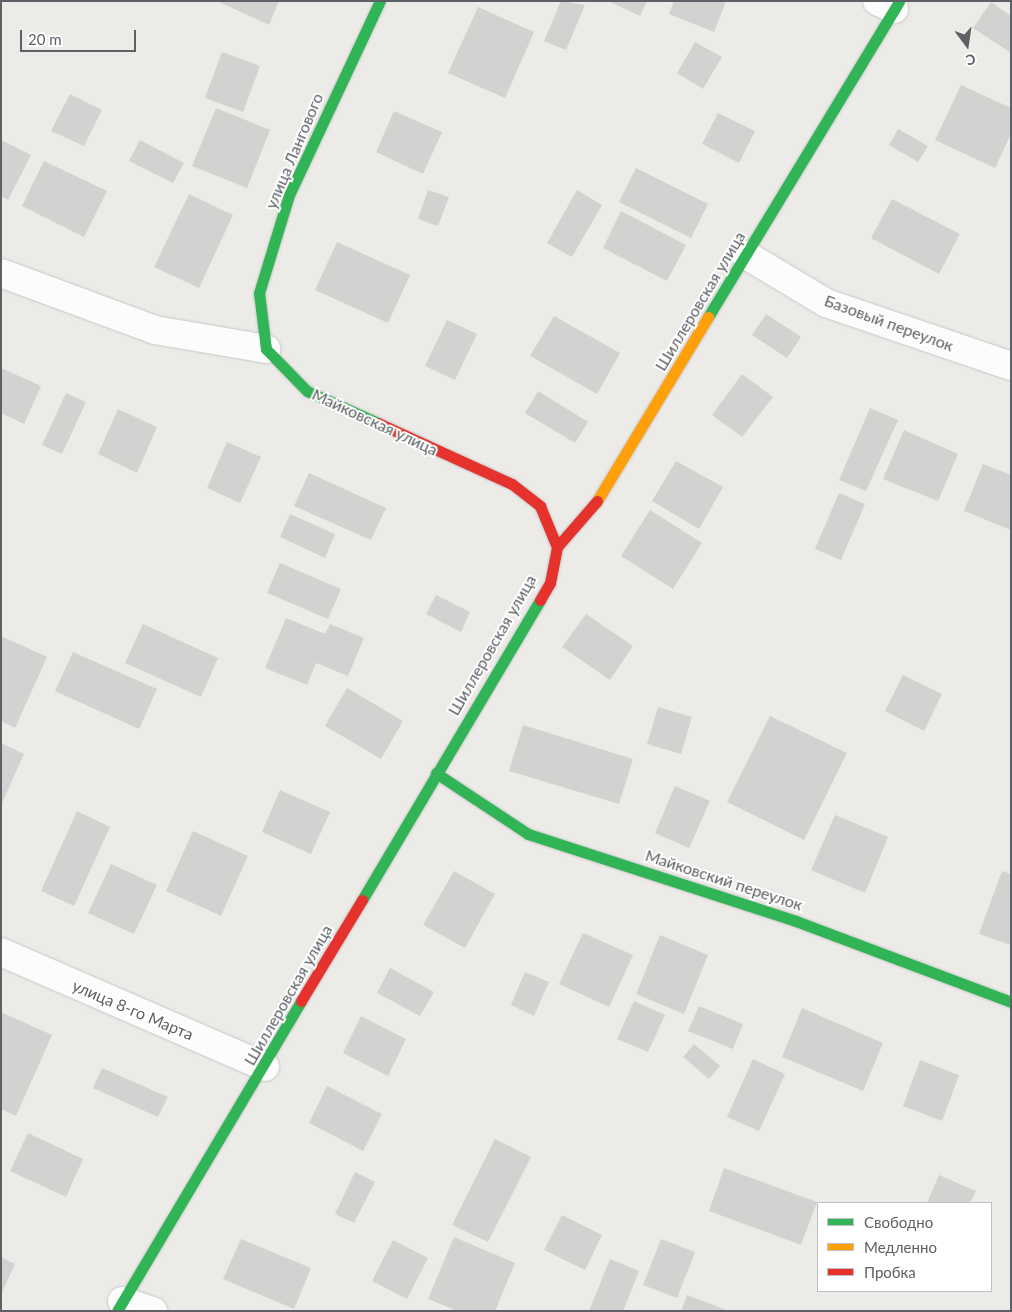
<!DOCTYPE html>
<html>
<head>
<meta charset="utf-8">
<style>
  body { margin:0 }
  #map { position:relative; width:1012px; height:1312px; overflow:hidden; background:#ecebe8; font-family:Lato,sans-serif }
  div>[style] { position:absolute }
  .building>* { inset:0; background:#d3d2d1 }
  .roads { filter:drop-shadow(0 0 1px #c7c7c7) drop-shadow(0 0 1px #c7c7c7) }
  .street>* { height:28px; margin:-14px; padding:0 14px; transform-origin:14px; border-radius:14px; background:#fcfcfc }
  .fast>* { height:11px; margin:-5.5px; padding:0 5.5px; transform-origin:5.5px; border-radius:5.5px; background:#30b455 }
  .slow>* { height:11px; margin:-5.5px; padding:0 5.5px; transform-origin:5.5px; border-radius:5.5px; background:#ff9f0a }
  .jam>* { height:11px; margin:-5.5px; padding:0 5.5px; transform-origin:5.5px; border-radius:5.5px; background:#e5322d }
  span { translate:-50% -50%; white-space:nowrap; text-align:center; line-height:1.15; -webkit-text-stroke:4px #fff; paint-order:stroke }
  .street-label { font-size:16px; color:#5d6165 }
  .frame { position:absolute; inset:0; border:2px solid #5d6165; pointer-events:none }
  .legend { position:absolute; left:817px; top:1202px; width:175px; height:90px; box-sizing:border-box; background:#fff; border:1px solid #bec0c1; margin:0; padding:6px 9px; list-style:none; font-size:15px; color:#5d6165 }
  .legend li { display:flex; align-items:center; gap:10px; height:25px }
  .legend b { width:25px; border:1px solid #bec0c1 }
  .north { position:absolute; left:942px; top:20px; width:50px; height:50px; -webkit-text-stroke:4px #fff; paint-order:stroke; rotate:166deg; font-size:14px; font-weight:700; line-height:20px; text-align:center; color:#5d6165 }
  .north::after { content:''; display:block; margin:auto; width:18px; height:22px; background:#5d6165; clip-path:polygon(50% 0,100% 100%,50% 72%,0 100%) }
  .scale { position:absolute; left:20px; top:30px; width:116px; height:22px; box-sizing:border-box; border:2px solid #5d6165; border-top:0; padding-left:6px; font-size:15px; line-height:18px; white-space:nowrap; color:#5d6165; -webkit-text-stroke:4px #fff; paint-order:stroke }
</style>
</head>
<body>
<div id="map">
  <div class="building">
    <i style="clip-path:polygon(217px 1px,279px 1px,269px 25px)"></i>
    <i style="clip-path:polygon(561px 1px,585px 5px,566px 50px,544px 41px)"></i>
    <i style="clip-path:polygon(608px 1px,647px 1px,640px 16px)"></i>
    <i style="clip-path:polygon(674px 1px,726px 1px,714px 32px,669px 14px)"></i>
    <i style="clip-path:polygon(991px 2px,1011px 16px,1011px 53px,973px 28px)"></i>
    <i style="clip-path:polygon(478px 7px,534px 32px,505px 98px,448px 73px)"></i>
    <i style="clip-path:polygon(695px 42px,722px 57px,703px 89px,677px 73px)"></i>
    <i style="clip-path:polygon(222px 52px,260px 66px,243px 112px,205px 98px)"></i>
    <i style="clip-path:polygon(961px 85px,1011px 108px,1011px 134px,995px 168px,935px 140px)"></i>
    <i style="clip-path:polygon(70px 94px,102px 110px,84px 146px,51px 131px)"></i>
    <i style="clip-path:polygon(216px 108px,270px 130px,247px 188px,192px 166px)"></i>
    <i style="clip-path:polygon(394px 111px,442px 132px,423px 174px,376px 152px)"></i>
    <i style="clip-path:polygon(718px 113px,755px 131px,739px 163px,702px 144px)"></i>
    <i style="clip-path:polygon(898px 129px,928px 146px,918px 162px,889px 145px)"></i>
    <i style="clip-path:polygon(1px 140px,31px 155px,8px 200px,1px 196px)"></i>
    <i style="clip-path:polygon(140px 140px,184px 163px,173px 183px,129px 161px)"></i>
    <i style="clip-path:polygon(44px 161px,107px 191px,84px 237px,22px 206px)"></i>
    <i style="clip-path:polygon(636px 168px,708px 204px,691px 238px,619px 202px)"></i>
    <i style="clip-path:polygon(428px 190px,449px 197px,438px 226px,418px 219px)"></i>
    <i style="clip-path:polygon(577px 190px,602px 205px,572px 257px,547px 243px)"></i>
    <i style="clip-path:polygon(189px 194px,233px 215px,199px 288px,154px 267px)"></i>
    <i style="clip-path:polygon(892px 199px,960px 234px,939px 274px,871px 238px)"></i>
    <i style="clip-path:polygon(621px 211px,686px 245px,667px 281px,603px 248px)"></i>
    <i style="clip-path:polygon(337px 242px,410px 275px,388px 323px,315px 290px)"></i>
    <i style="clip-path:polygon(766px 314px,801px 337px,787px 358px,752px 335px)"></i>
    <i style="clip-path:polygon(554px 316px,620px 353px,597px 394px,530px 356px)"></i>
    <i style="clip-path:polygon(447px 320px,477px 334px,455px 380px,425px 366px)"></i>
    <i style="clip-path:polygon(1px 368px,41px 386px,24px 424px,1px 413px)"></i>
    <i style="clip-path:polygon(742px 374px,773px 397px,742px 437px,712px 415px)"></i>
    <i style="clip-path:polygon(538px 391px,588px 422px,575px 443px,525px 413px)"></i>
    <i style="clip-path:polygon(66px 393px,86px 402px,62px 454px,42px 445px)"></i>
    <i style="clip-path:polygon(870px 408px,898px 420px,866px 491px,839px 480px)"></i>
    <i style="clip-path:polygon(118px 409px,157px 427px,137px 473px,98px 454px)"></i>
    <i style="clip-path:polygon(904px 430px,958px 454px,938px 501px,883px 479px)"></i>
    <i style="clip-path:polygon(227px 442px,261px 457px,240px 503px,207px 488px)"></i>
    <i style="clip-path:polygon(676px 461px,723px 487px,699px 529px,652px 501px)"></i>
    <i style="clip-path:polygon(983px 464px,1011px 475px,1011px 530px,964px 511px)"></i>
    <i style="clip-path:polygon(309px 473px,386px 508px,371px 540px,294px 506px)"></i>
    <i style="clip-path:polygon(839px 493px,865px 504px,841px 560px,815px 549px)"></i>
    <i style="clip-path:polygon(650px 510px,702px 543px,673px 589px,621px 556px)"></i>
    <i style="clip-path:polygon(290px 514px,335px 534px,325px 558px,280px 537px)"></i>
    <i style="clip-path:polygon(280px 563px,341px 589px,328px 619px,267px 593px)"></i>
    <i style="clip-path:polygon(436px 595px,470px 612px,461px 632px,426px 614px)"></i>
    <i style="clip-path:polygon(586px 614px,633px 646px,610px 680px,562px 647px)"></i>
    <i style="clip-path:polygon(286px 618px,325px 634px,330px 624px,364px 638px,348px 676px,316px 663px,307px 685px,265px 668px)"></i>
    <i style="clip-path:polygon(143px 624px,218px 658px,201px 697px,125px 663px)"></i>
    <i style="clip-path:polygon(1px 636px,47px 657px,15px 728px,1px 721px)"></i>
    <i style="clip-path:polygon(73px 652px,157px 689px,139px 729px,55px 691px)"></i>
    <i style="clip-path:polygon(903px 675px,942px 694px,924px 731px,885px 711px)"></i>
    <i style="clip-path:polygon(347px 688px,403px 721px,381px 759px,325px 726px)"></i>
    <i style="clip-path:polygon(658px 707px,692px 717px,681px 754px,647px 744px)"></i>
    <i style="clip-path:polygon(770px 716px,847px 753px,804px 840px,727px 802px)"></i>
    <i style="clip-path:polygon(523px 725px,633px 759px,619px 804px,509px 771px)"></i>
    <i style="clip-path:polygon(1px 743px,24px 754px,1px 805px)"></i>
    <i style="clip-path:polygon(675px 786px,710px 801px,689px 848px,655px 833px)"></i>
    <i style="clip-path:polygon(280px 790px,330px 812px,311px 854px,262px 832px)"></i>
    <i style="clip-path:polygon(77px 811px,110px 827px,74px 906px,41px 891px)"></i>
    <i style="clip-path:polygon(835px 815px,888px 837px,865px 893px,811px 870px)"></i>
    <i style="clip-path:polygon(193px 831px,248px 856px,221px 916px,166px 891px)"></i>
    <i style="clip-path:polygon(111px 864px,157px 885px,134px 934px,88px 913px)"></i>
    <i style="clip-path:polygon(454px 871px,495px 894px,465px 948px,423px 925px)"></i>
    <i style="clip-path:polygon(1002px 871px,1011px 874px,1011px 945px,979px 934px)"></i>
    <i style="clip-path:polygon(583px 933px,633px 955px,609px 1007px,559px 984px)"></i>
    <i style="clip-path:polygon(660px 935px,708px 955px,684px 1014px,636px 994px)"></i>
    <i style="clip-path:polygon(390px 968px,434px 992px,420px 1016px,377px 993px)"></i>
    <i style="clip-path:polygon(525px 972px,549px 982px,534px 1016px,511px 1005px)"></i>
    <i style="clip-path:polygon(634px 1001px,665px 1015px,648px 1052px,617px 1039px)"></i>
    <i style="clip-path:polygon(699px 1006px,743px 1024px,733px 1049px,688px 1031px)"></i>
    <i style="clip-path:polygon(802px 1008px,883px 1043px,863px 1091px,782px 1057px)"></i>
    <i style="clip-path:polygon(1px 1012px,52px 1035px,16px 1116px,1px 1109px)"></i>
    <i style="clip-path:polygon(361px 1016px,406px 1039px,388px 1076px,343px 1053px)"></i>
    <i style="clip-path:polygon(694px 1044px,720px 1066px,709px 1079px,683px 1057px)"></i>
    <i style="clip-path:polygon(753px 1059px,785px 1074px,759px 1131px,727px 1117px)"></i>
    <i style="clip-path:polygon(920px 1060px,959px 1075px,942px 1121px,903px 1106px)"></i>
    <i style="clip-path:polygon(102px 1068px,168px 1097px,158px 1117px,93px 1088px)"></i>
    <i style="clip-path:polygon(327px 1086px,382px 1114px,363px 1151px,309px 1123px)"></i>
    <i style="clip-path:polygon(28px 1133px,83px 1159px,66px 1197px,10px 1171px)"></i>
    <i style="clip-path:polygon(495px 1139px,531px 1157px,488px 1242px,452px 1225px)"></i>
    <i style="clip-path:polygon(724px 1168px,817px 1202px,801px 1245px,709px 1211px)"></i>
    <i style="clip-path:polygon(355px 1172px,375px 1182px,354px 1223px,335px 1214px)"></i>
    <i style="clip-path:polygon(939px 1175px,976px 1191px,970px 1203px,927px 1203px)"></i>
    <i style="clip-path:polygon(562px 1215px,602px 1235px,585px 1270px,544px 1250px)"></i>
    <i style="clip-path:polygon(454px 1237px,515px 1263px,495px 1311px,457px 1311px,428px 1299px)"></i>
    <i style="clip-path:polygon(241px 1239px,311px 1268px,294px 1309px,223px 1279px)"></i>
    <i style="clip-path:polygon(661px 1239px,695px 1252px,677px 1298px,643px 1285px)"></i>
    <i style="clip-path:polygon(393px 1240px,428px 1258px,407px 1299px,372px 1281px)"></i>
    <i style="clip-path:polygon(1px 1257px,15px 1264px,1px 1294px)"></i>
    <i style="clip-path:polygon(610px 1259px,639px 1271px,623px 1311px,589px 1311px)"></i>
    <i style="clip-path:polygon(687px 1295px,729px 1311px,681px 1311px)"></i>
  </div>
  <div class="roads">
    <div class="street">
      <i style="left:877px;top:1px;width:19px;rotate:25deg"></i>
      <i style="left:746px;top:255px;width:93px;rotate:31deg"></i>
      <i style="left:826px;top:303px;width:195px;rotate:18.8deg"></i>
      <i style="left:1px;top:273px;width:164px;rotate:20.3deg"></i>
      <i style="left:155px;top:330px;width:113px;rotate:9.7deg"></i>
      <i style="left:1px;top:952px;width:288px;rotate:23.5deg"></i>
      <i style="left:122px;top:1301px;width:33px;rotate:18deg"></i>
    </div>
    <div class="fast">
      <i style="left:708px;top:317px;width:369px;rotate:-58.8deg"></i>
      <i style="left:378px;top:423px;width:78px;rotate:-155.7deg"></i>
      <i style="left:307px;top:391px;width:59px;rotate:-134.3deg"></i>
      <i style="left:266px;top:349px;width:56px;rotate:-97.1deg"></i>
      <i style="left:259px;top:293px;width:102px;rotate:-73deg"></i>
      <i style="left:289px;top:195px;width:214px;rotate:-64.9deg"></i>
      <i style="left:436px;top:773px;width:110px;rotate:33.5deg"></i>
      <i style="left:528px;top:834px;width:282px;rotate:18deg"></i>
      <i style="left:796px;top:921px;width:230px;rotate:20.6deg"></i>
      <i style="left:362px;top:900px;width:349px;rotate:-59.3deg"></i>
      <i style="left:117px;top:1311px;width:360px;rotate:-59.3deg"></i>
    </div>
    <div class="slow">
      <i style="left:597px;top:501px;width:215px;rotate:-58.9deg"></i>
    </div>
    <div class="jam">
      <i style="left:378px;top:423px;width:147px;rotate:24.5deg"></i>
      <i style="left:512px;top:484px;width:36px;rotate:38deg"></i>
      <i style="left:540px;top:506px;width:44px;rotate:67.5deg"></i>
      <i style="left:540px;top:600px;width:20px;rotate:-60deg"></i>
      <i style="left:550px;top:583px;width:37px;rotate:-79deg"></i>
      <i style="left:557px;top:547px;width:61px;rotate:-49deg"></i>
      <i style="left:301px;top:1001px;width:118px;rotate:-58.9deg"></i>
    </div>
  </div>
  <div class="street-label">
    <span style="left:294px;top:151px;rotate:-67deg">улица Лангового</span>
    <span style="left:700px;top:301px;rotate:-59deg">Шиллеровская улица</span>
    <span style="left:889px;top:323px;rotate:20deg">Базовый переулок</span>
    <span style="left:375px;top:422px;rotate:25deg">Майковская улица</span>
    <span style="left:492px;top:645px;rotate:-60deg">Шиллеровская улица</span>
    <span style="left:724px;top:880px;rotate:18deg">Майковский переулок</span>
    <span style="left:288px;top:995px;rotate:-60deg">Шиллеровская улица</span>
    <span style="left:133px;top:1010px;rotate:23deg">улица 8-го Марта</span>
  </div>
  <div class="frame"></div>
  <ul class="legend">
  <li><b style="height:6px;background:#30b455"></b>Свободно</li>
  <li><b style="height:6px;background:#ff9f0a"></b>Медленно</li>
  <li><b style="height:6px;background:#e5322d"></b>Пробка</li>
  </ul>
  <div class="north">С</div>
  <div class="scale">20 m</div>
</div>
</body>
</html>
